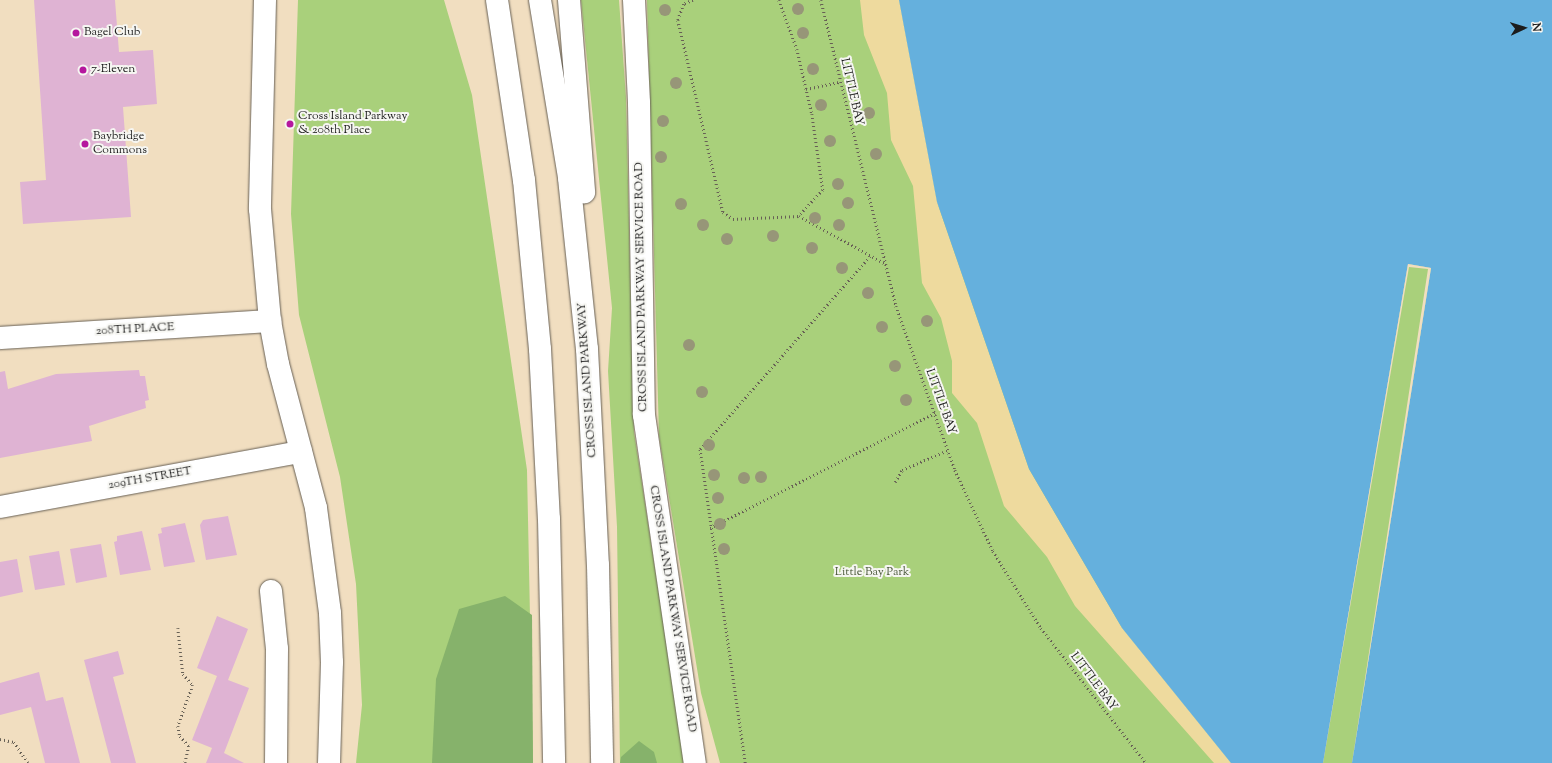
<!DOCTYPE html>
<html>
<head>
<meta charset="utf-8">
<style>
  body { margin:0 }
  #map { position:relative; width:1552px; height:763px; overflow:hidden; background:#f1dec0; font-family:"Sorts Mill Goudy",serif }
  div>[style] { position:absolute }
  .green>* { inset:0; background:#a9d07b }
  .forest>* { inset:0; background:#86b26b }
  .sand>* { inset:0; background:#eeda9e }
  .water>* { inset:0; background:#65b0dd }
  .pier>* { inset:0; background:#f1dec0 }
  .building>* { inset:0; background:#dfb3d3 }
  .path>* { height:2.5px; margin-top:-1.25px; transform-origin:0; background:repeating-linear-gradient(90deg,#676055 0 1px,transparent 0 4px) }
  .roads { filter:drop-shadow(0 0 1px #676055) drop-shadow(0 0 1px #676055) }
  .minor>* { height:22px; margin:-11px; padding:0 11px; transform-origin:11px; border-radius:11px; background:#fff }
  .highway>* { height:22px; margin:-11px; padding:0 11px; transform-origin:11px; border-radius:11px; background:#fff }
  .trees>* { width:12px; height:12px; margin:-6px; border-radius:50%; background:#979678 }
  .dots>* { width:11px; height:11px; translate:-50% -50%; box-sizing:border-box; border:2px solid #f6f6f2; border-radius:50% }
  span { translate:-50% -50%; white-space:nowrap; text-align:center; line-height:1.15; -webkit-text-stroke:4px #f6f6f2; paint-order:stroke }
  .poi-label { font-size:12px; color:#1c1c1c }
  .left { translate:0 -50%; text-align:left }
  .street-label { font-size:12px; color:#1c1c1c }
  .park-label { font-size:12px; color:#4d5b3d }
  .north { position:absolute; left:1504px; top:8px; width:40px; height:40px; -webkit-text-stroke:3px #f6f6f2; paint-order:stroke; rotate:86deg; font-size:11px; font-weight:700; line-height:16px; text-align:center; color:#1c1c1c }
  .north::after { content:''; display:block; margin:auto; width:14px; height:18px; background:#1c1c1c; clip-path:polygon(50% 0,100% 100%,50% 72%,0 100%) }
</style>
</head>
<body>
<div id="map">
  <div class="green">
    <i style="clip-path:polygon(298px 0,444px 0,472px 95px,527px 470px,533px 763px,356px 763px,362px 705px,356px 584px,340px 477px,299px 315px,291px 214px)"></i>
    <i style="clip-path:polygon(581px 0,619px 0,626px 98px,634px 432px,685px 763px,620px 763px,617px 527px,608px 371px,612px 308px)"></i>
    <i style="clip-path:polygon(647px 0,899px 0,937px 202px,1122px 628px,1231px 763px,720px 763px,701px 693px,659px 436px)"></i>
    <i style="clip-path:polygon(1408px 264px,1431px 268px,1352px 763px,1323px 763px)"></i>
  </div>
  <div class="forest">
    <i style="clip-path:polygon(505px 596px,532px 615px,533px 763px,432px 763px,436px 679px,459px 609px)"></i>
    <i style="clip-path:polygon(639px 741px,654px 752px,657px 763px,620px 763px,621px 757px)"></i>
  </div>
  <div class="sand">
    <i style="clip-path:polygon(860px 0,899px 0,937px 202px,1029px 469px,1122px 628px,1231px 763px,1214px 763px,1075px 606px,1047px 557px,1004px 506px,977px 423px,952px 393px,952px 361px,941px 318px,922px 283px,913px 186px,891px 140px,887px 93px,864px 35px)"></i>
  </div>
  <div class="water">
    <i style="clip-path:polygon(899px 0,1552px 0,1552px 763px,1352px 763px,1431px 268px,1408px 264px,1323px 763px,1231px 763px,1122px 628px,1029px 469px,937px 202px)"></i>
  </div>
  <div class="pier">
    <i style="clip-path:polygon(1408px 264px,1431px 268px,1352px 763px,1428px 269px,1409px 267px,1323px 763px)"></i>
  </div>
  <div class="building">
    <i style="clip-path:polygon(34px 0,115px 0,119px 52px,153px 50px,157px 104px,123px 107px,131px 217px,23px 224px,20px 182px,46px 180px)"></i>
    <i style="clip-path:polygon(139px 370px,140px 376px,145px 376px,149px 400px,145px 401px,146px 408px,89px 426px,92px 441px,0 458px,0 372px,5px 371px,8px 389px,56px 374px)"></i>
    <i style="clip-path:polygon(228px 516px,237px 555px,206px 560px,200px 525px,203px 520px)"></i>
    <i style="clip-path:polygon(185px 523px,195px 562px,164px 567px,158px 534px,162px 533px,161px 528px)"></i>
    <i style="clip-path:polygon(142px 531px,151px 570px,120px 575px,114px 542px,117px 541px,117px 536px)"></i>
    <i style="clip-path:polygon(101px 544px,107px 577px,76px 583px,70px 549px)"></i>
    <i style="clip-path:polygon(59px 551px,65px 585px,35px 590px,29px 556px)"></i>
    <i style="clip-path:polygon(17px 559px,23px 592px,0 597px,0 562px)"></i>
    <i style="clip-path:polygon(217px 616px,248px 629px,228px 680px,249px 688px,224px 753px,244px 763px,206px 763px,212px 748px,192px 740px,217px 676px,197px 668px)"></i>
    <i style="clip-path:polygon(118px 651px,124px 674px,113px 677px,136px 763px,111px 763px,84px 660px)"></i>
    <i style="clip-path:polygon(39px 672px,46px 701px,63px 697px,80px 763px,45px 763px,31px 707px,0 715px,0 683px)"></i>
  </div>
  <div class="path">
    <i style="left:693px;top:0;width:10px;rotate:156deg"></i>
    <i style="left:684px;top:4px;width:17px;rotate:111deg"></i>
    <i style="left:678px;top:20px;width:197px;rotate:76.8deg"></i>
    <i style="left:723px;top:212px;width:12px;rotate:35deg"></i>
    <i style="left:733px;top:219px;width:66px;rotate:-2.6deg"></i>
    <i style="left:799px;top:216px;width:99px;rotate:28.9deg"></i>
    <i style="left:779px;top:0;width:52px;rotate:69.8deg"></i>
    <i style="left:797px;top:49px;width:67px;rotate:77deg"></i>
    <i style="left:812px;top:114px;width:77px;rotate:81.8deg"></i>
    <i style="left:823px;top:190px;width:35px;rotate:133deg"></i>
    <i style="left:821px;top:0;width:315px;rotate:76.2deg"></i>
    <i style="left:896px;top:306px;width:174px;rotate:70.2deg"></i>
    <i style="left:955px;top:470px;width:89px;rotate:64.9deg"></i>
    <i style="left:993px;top:551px;width:91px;rotate:58.1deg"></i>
    <i style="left:1041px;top:628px;width:171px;rotate:52.1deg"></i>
    <i style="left:806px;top:89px;width:35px;rotate:-12deg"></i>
    <i style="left:895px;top:482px;width:14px;rotate:-60deg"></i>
    <i style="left:902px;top:470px;width:50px;rotate:-23.5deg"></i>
    <i style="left:710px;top:528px;width:253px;rotate:-27.1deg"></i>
    <i style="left:178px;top:628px;width:46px;rotate:83.8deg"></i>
    <i style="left:183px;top:674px;width:15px;rotate:48deg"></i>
    <i style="left:193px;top:685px;width:44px;rotate:110.1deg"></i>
    <i style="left:178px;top:726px;width:10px;rotate:79deg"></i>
    <i style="left:180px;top:736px;width:13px;rotate:48deg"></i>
    <i style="left:189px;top:746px;width:17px;rotate:103deg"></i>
    <i style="left:0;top:739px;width:14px;rotate:12deg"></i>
    <i style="left:14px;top:742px;width:25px;rotate:56deg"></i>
    <i style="left:745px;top:763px;width:317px;rotate:-98.2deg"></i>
    <i style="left:700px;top:449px;width:257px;rotate:-48.6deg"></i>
  </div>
  <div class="roads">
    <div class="minor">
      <i style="left:265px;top:0;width:209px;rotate:91.4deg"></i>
      <i style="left:260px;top:209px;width:112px;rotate:84.9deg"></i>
      <i style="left:270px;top:321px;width:44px;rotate:79.5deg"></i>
      <i style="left:278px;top:364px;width:149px;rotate:75.2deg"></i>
      <i style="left:316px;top:508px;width:106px;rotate:82.4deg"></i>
      <i style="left:330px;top:613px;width:49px;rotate:87.7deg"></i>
      <i style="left:332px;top:662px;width:101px;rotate:91.7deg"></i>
      <i style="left:634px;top:0;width:103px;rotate:87.2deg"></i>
      <i style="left:639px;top:103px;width:312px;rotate:89.1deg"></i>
      <i style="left:644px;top:415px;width:352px;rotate:81.7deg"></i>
      <i style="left:0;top:338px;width:271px;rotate:-3.6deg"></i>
      <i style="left:0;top:507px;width:306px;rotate:-10.4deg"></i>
      <i style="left:271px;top:591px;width:58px;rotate:84.1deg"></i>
      <i style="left:277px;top:649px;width:114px;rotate:90.5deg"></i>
    </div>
    <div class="highway">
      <i style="left:497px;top:0;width:182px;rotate:81.5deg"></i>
      <i style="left:524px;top:180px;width:170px;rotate:84.6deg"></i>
      <i style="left:540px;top:349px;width:170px;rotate:87deg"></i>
      <i style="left:549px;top:519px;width:244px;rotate:88.8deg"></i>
      <i style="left:540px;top:0;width:180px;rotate:80.7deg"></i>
      <i style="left:569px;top:178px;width:172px;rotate:84deg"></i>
      <i style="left:587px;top:349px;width:216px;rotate:87.1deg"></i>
      <i style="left:598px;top:565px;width:198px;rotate:88.8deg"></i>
      <i style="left:569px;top:0;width:193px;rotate:85.5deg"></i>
    </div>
  </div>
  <div class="trees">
    <i style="left:798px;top:9px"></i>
    <i style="left:665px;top:10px"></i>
    <i style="left:803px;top:33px"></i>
    <i style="left:813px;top:69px"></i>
    <i style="left:676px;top:83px"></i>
    <i style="left:821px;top:105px"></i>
    <i style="left:869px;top:113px"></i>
    <i style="left:663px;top:121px"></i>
    <i style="left:830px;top:141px"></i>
    <i style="left:876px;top:154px"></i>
    <i style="left:661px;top:157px"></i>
    <i style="left:838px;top:184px"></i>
    <i style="left:848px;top:203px"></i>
    <i style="left:681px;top:204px"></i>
    <i style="left:815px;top:218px"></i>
    <i style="left:703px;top:225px"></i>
    <i style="left:839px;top:225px"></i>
    <i style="left:773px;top:236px"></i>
    <i style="left:727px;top:239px"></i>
    <i style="left:812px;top:248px"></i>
    <i style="left:842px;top:268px"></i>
    <i style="left:868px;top:293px"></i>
    <i style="left:927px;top:321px"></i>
    <i style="left:882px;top:327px"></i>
    <i style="left:689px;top:345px"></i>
    <i style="left:895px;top:366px"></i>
    <i style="left:702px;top:392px"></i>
    <i style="left:906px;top:400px"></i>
    <i style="left:709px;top:445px"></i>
    <i style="left:714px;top:475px"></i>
    <i style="left:761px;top:477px"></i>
    <i style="left:744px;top:478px"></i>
    <i style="left:718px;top:498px"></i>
    <i style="left:720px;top:524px"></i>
    <i style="left:724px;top:549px"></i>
  </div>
  <div class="dots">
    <i style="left:76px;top:33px;background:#b5179e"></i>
    <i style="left:83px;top:70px;background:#b5179e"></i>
    <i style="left:290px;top:124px;background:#b5179e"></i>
    <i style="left:85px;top:144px;background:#b5179e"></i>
  </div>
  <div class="poi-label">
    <span class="left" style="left:84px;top:33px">Bagel Club</span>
    <span class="left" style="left:91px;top:70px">7-Eleven</span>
    <span class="left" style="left:298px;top:124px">Cross Island Parkway<br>&amp; 208th Place</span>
    <span class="left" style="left:93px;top:144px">Baybridge<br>Commons</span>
  </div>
  <div class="street-label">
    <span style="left:851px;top:92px;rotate:77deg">LITTLE BAY</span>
    <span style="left:642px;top:287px;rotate:-91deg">CROSS ISLAND PARKWAY SERVICE ROAD</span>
    <span style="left:135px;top:330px;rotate:-3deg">208TH PLACE</span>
    <span style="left:588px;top:380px;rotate:-94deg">CROSS ISLAND PARKWAY</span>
    <span style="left:940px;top:402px;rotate:70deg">LITTLE BAY</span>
    <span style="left:150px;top:479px;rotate:-10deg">209TH STREET</span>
    <span style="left:672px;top:609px;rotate:81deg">CROSS ISLAND PARKWAY SERVICE ROAD</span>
    <span style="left:1093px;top:682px;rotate:53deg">LITTLE BAY</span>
  </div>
  <div class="park-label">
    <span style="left:872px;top:573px">Little Bay Park</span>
  </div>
  <div class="north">N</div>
</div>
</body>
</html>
